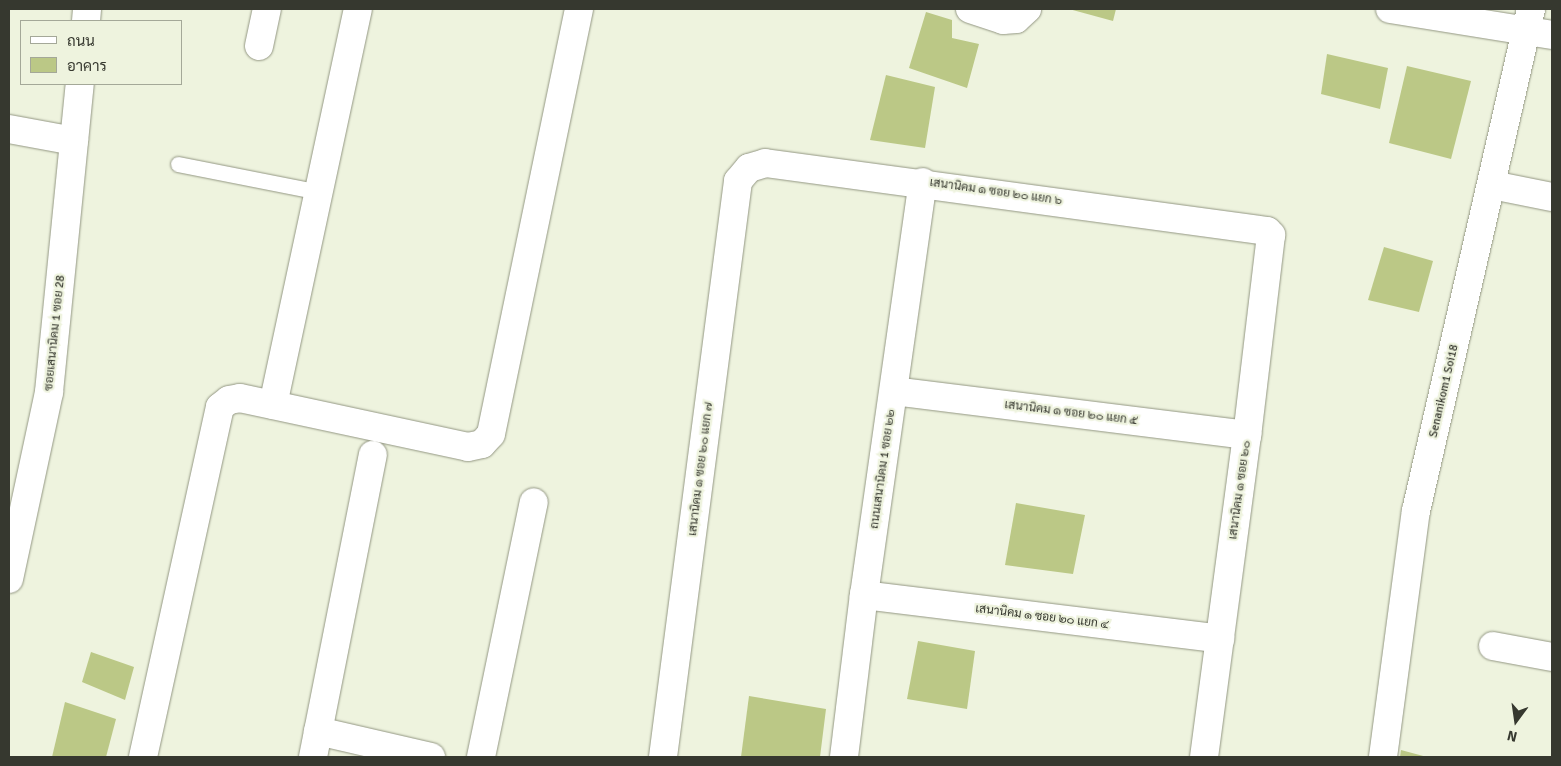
<!DOCTYPE html>
<html>
<head>
<meta charset="utf-8">
<style>
  body { margin:0 }
  #map { position:relative; width:1561px; height:766px; overflow:hidden; background:#eef3de; font-family:Signika,Sarabun,sans-serif }
  div>[style] { position:absolute }
  .building>* { inset:0; background:#bbc886 }
  .roads { filter:drop-shadow(0 0 1px #939783) drop-shadow(0 0 1px #939783) }
  .service>* { height:15px; margin:-7.5px; padding:0 7.5px; transform-origin:7.5px; border-radius:7.5px; background:#fff }
  .minor>* { height:28px; margin:-14px; padding:0 14px; transform-origin:14px; border-radius:14px; background:#fff }
  span { translate:-50% -50%; white-space:nowrap; text-align:center; line-height:1.15; -webkit-text-stroke:4.5px #eef3de; paint-order:stroke }
  .street-label { font-size:12px; color:#36382f }
  .frame { position:absolute; inset:0; border:10px solid #36382f; pointer-events:none }
  .legend { position:absolute; left:20px; top:20px; width:162px; height:65px; box-sizing:border-box; background:#eef3de; border:1px solid #a4a898; margin:0; padding:6px 9px; list-style:none; font-size:15px; color:#36382f }
  .legend li { display:flex; align-items:center; gap:10px; height:25px }
  .legend b { width:25px; border:1px solid #a4a898 }
  .north { position:absolute; left:1491px; top:696px; width:50px; height:50px; -webkit-text-stroke:4px #eef3de; paint-order:stroke; rotate:194deg; font-size:14px; font-weight:700; line-height:20px; text-align:center; color:#36382f }
  .north::after { content:''; display:block; margin:auto; width:18px; height:22px; background:#36382f; clip-path:polygon(50% 0,100% 100%,50% 72%,0 100%) }
</style>
</head>
<body>
<div id="map">
  <div class="building">
    <i style="clip-path:polygon(1069px 9px,1116px 9px,1113px 21px)"></i>
    <i style="clip-path:polygon(926px 12px,952px 20px,952px 38px,979px 44px,967px 88px,909px 68px)"></i>
    <i style="clip-path:polygon(1327px 54px,1388px 68px,1380px 109px,1321px 94px)"></i>
    <i style="clip-path:polygon(1407px 66px,1471px 81px,1451px 159px,1389px 143px)"></i>
    <i style="clip-path:polygon(886px 75px,935px 87px,925px 148px,870px 140px)"></i>
    <i style="clip-path:polygon(1384px 247px,1433px 261px,1419px 312px,1368px 300px)"></i>
    <i style="clip-path:polygon(1016px 503px,1085px 515px,1073px 574px,1005px 565px)"></i>
    <i style="clip-path:polygon(918px 641px,975px 651px,967px 709px,907px 699px)"></i>
    <i style="clip-path:polygon(91px 652px,134px 667px,125px 700px,82px 682px)"></i>
    <i style="clip-path:polygon(749px 696px,826px 709px,820px 757px,741px 757px)"></i>
    <i style="clip-path:polygon(65px 702px,116px 719px,106px 757px,52px 757px)"></i>
    <i style="clip-path:polygon(1401px 750px,1427px 757px,1400px 757px)"></i>
  </div>
  <div class="roads">
    <div class="service">
      <i style="left:178px;top:164px;width:144px;rotate:11.2deg"></i>
    </div>
    <div class="minor">
      <i style="left:970px;top:9px;width:35px;rotate:18deg"></i>
      <i style="left:1003px;top:20px;width:13px;rotate:-4deg"></i>
      <i style="left:1016px;top:19px;width:15px;rotate:-42deg"></i>
      <i style="left:1390px;top:9px;width:164px;rotate:9.1deg"></i>
      <i style="left:86px;top:21px;width:12px;rotate:-85deg"></i>
      <i style="left:259px;top:46px;width:38px;rotate:-78deg"></i>
      <i style="left:9px;top:129px;width:66px;rotate:10.5deg"></i>
      <i style="left:1492px;top:185px;width:61px;rotate:11.3deg"></i>
      <i style="left:894px;top:391px;width:356px;rotate:7.1deg"></i>
      <i style="left:273px;top:405px;width:405px;rotate:-77.9deg"></i>
      <i style="left:9px;top:579px;width:191px;rotate:-77.9deg"></i>
      <i style="left:49px;top:392px;width:310px;rotate:-84.3deg"></i>
      <i style="left:864px;top:595px;width:359px;rotate:7deg"></i>
      <i style="left:1493px;top:646px;width:60px;rotate:10.6deg"></i>
      <i style="left:318px;top:731px;width:116px;rotate:13deg"></i>
      <i style="left:143px;top:757px;width:358px;rotate:-77.6deg"></i>
      <i style="left:220px;top:407px;width:11px;rotate:-38deg"></i>
      <i style="left:229px;top:400px;width:11px;rotate:-10deg"></i>
      <i style="left:240px;top:398px;width:233px;rotate:12.1deg"></i>
      <i style="left:468px;top:447px;width:14px;rotate:-12deg"></i>
      <i style="left:482px;top:444px;width:13px;rotate:-48deg"></i>
      <i style="left:491px;top:434px;width:434px;rotate:-78.3deg"></i>
      <i style="left:313px;top:757px;width:308px;rotate:-78.8deg"></i>
      <i style="left:481px;top:757px;width:260px;rotate:-78.3deg"></i>
      <i style="left:663px;top:757px;width:581px;rotate:-82.58deg"></i>
      <i style="left:738px;top:181px;width:17px;rotate:-50deg"></i>
      <i style="left:749px;top:168px;width:17px;rotate:-17deg"></i>
      <i style="left:765px;top:163px;width:507px;rotate:7.71deg"></i>
      <i style="left:1267px;top:231px;width:6px;rotate:45deg"></i>
      <i style="left:1271px;top:235px;width:201px;rotate:96.8deg"></i>
      <i style="left:1247px;top:435px;width:325px;rotate:97.6deg"></i>
      <i style="left:844px;top:757px;width:163px;rotate:-83deg"></i>
      <i style="left:864px;top:595px;width:417px;rotate:-81.9deg"></i>
      <i style="left:1383px;top:757px;width:248px;rotate:-82.4deg"></i>
      <i style="left:1416px;top:511px;width:515px;rotate:-77.1deg"></i>
    </div>
  </div>
  <div class="street-label">
    <span style="left:996px;top:192px;rotate:8deg">เสนานิคม ๑ ซอย ๒๐ แยก ๖</span>
    <span style="left:55px;top:333px;rotate:-84deg">ซอยเสนานิคม 1 ซอย 28</span>
    <span style="left:1444px;top:391px;rotate:-77deg">Senanikom1 Soi18</span>
    <span style="left:1071px;top:413px;rotate:7deg">เสนานิคม ๑ ซอย ๒๐ แยก ๕</span>
    <span style="left:701px;top:469px;rotate:-83deg">เสนานิคม ๑ ซอย ๒๐ แยก ๗</span>
    <span style="left:883px;top:469px;rotate:-82deg">ถนนเสนานิคม 1 ซอย ๒๒</span>
    <span style="left:1240px;top:490px;rotate:-82deg">เสนานิคม ๑ ซอย ๒๐</span>
    <span style="left:1042px;top:617px;rotate:7deg">เสนานิคม ๑ ซอย ๒๐ แยก ๔</span>
  </div>
  <div class="frame"></div>
  <ul class="legend">
  <li><b style="height:6px;background:#fff"></b>ถนน</li>
  <li><b style="height:14px;background:#bbc886"></b>อาคาร</li>
  </ul>
  <div class="north">N</div>
</div>
</body>
</html>
